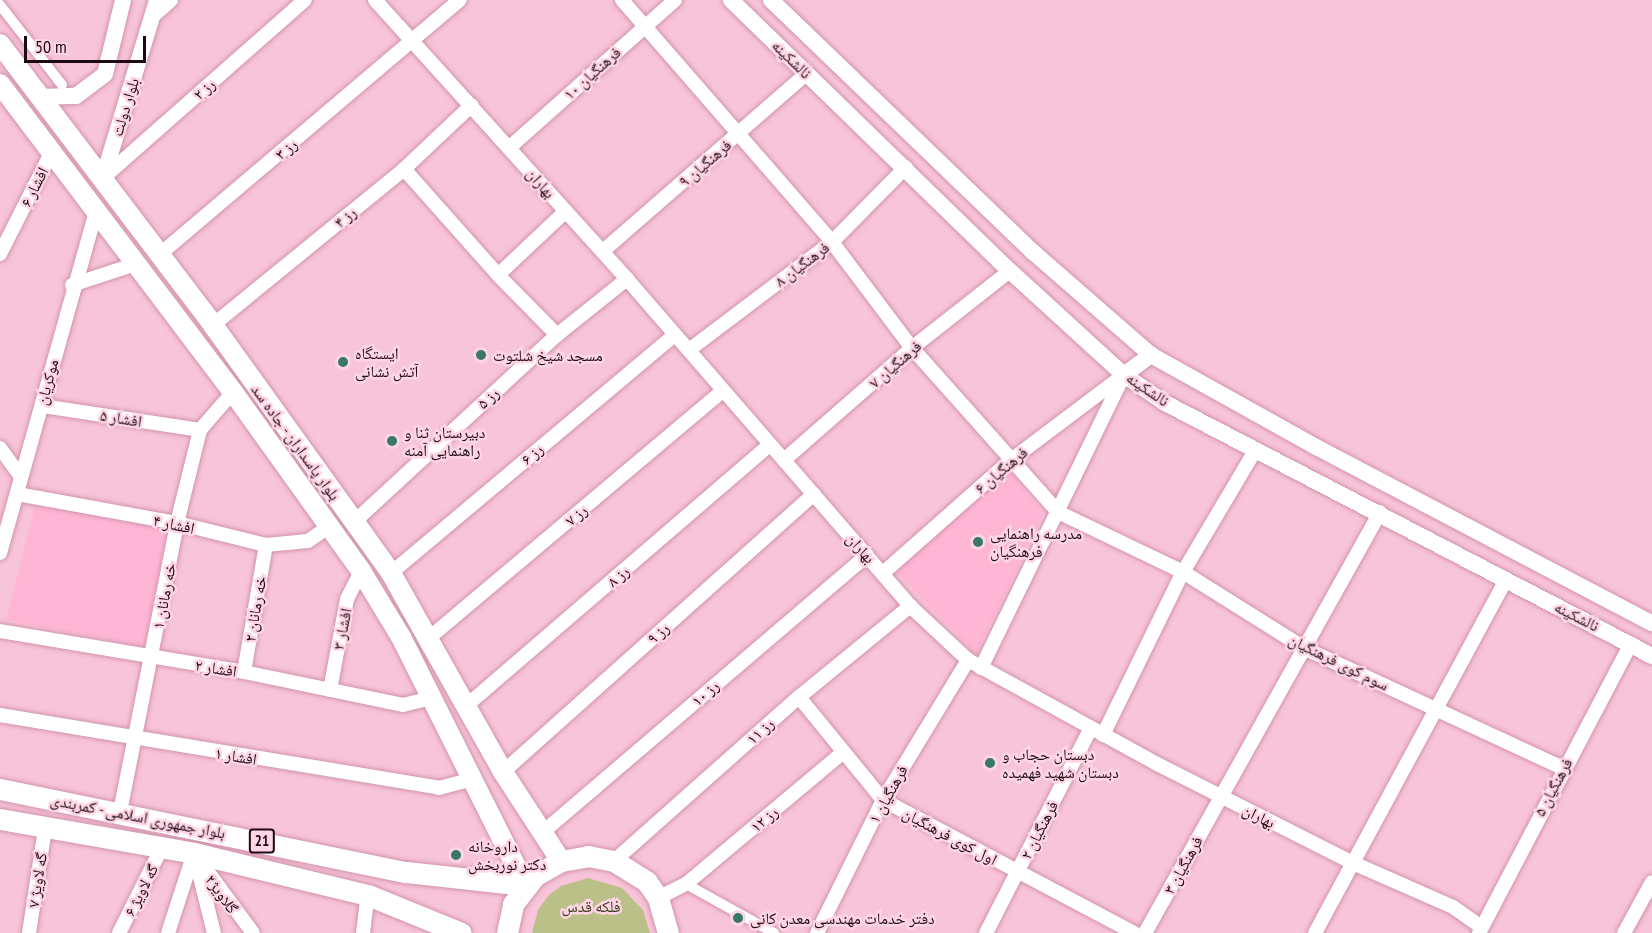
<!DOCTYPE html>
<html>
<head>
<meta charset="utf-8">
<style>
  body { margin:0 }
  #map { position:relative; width:1652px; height:933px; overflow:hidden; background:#f8c4d9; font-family:"PT Sans Narrow","Noto Naskh Arabic",sans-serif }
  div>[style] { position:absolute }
  .built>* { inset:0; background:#ffb6d5 }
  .green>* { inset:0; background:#bbc089 }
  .roads { filter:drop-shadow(0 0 2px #d294ae) drop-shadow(0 0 2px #d294ae) }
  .pedestrian>* { height:10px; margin:-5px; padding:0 5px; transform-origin:5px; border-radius:5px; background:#fff }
  .minor>* { height:14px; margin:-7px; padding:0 7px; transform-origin:7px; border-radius:7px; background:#fff }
  .tertiary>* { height:16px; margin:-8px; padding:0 8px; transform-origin:8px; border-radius:8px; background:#fff }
  .secondary>* { height:20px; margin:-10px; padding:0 10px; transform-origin:10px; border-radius:10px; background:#fff }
  .primary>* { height:21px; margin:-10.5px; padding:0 10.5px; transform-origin:10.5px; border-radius:10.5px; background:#fff }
  .dots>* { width:16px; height:16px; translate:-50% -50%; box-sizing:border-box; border:3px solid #fed5e5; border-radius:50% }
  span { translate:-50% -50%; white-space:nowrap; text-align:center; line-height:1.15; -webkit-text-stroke:5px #fed5e5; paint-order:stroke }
  .shield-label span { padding:2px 4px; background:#fed5e5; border:2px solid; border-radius:4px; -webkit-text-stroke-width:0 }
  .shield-label { font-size:15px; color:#1f0913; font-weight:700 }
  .street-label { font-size:16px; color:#1f0913 }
  .poi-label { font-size:16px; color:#1f0913 }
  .left { translate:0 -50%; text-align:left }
  .park-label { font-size:16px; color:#353713 }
  .scale { position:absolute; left:24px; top:36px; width:122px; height:27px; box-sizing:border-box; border:3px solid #1f0913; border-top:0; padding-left:8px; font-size:18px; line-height:21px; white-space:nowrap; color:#1f0913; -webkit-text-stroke:4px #fed5e5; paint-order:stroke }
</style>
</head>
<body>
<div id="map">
  <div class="built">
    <i style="clip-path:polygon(1009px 469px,1043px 514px,976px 655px,894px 569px)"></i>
    <i style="clip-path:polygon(36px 503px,167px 529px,144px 647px,6px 620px)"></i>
  </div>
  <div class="green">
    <i style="clip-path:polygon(588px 878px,622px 888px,643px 910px,650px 933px,532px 933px,538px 910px,549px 895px,561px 886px)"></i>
  </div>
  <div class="roads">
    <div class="pedestrian">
      <i style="left:0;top:5px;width:101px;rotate:52.2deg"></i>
      <i style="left:686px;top:884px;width:101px;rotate:29.1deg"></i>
    </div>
    <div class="minor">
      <i style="left:375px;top:0;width:376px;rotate:47.9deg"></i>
      <i style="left:627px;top:279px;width:432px;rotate:49.1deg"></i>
      <i style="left:910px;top:606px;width:79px;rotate:43deg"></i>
      <i style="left:968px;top:660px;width:218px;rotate:28.8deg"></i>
      <i style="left:1159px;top:765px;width:217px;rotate:26.8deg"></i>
      <i style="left:1353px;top:863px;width:109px;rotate:23.7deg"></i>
      <i style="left:1453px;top:907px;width:33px;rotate:35deg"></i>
      <i style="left:622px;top:0;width:320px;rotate:49deg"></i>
      <i style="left:832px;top:242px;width:133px;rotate:53deg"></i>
      <i style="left:912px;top:348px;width:220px;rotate:48.3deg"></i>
      <i style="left:1058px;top:512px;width:139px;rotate:25.6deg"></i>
      <i style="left:1183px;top:572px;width:143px;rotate:32.1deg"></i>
      <i style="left:1304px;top:648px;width:285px;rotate:24.9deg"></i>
      <i style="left:151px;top:18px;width:27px;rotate:-42deg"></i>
      <i style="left:510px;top:147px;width:221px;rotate:-41.7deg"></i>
      <i style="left:404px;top:169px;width:142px;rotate:48.4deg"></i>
      <i style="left:103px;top:178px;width:269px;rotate:-41.4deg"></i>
      <i style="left:603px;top:251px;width:269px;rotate:-41.1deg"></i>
      <i style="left:0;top:254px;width:115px;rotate:-63.2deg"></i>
      <i style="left:159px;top:255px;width:394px;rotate:-40.3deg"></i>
      <i style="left:72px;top:285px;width:67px;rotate:-18.2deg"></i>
      <i style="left:213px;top:325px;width:247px;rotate:-39.2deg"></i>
      <i style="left:404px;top:169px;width:93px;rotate:-43.3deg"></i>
      <i style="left:557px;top:335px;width:84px;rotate:-134.5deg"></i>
      <i style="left:498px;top:275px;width:93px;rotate:-43.3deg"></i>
      <i style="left:689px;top:350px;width:179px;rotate:-37.1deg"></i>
      <i style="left:832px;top:242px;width:105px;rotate:-45.4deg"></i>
      <i style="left:42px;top:406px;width:160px;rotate:8.6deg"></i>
      <i style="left:0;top:448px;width:34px;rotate:54deg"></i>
      <i style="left:784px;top:460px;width:170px;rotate:-41.2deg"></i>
      <i style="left:912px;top:348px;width:125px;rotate:-38.2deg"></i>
      <i style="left:17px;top:494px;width:163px;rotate:10.3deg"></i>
      <i style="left:177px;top:523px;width:92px;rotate:13.9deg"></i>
      <i style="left:266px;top:545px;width:42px;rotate:-5.4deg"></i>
      <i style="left:308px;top:541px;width:24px;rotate:-35deg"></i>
      <i style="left:354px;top:522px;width:276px;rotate:-42.7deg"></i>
      <i style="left:557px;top:335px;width:90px;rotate:-38.7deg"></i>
      <i style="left:0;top:553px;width:355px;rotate:-74.3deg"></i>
      <i style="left:884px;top:572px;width:169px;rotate:-41.4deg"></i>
      <i style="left:1011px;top:460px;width:138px;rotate:-37deg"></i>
      <i style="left:391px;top:573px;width:368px;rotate:-40deg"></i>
      <i style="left:0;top:631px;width:247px;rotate:9.5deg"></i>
      <i style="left:244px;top:672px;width:162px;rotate:11.7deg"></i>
      <i style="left:403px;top:705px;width:29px;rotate:-14deg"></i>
      <i style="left:429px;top:638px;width:383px;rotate:-40.1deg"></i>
      <i style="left:981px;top:668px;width:326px;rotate:-64deg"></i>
      <i style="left:244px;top:672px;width:129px;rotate:-80.2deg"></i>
      <i style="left:330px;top:690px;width:93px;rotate:-79.4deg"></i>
      <i style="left:347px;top:599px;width:31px;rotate:-63deg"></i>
      <i style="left:799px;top:697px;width:133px;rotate:50.8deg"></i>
      <i style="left:883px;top:800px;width:284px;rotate:27.9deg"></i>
      <i style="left:466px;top:706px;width:400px;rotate:-40.7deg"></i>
      <i style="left:0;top:715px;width:445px;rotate:9.4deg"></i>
      <i style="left:439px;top:788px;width:34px;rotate:-15deg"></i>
      <i style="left:1103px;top:735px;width:182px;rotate:-63.9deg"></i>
      <i style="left:1183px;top:572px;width:143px;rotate:-59.3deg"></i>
      <i style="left:503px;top:772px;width:417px;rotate:-41.8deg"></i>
      <i style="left:120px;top:812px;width:295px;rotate:-78.8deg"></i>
      <i style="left:177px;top:523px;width:96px;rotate:-76.1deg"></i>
      <i style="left:200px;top:430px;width:50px;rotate:-49deg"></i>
      <i style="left:543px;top:832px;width:426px;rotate:-40.5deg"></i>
      <i style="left:194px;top:853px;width:99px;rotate:53.6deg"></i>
      <i style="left:614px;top:861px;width:247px;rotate:-41.6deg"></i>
      <i style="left:799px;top:697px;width:144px;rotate:-39.3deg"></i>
      <i style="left:197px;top:865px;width:70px;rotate:76deg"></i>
      <i style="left:658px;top:898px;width:31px;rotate:-27deg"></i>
      <i style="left:686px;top:884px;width:204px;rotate:-40deg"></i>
      <i style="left:29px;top:933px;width:106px;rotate:-81.3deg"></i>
      <i style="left:119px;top:933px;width:96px;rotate:-63.4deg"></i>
      <i style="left:168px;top:933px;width:84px;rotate:-72deg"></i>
      <i style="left:363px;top:933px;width:38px;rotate:-83deg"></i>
      <i style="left:817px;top:933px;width:148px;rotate:-63.6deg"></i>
      <i style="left:883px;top:800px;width:164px;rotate:-58.7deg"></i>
      <i style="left:986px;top:933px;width:230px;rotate:-62.9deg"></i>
      <i style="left:1145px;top:933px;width:482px;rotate:-60.8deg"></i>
      <i style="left:1315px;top:933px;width:401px;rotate:-61.6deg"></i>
      <i style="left:1479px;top:933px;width:327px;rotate:-62.3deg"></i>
      <i style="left:1624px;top:933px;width:58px;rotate:-61.2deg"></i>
    </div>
    <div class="tertiary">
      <i style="left:731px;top:0;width:389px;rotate:44.2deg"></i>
      <i style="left:1010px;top:271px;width:154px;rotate:42.4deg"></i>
      <i style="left:1124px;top:375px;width:50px;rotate:34.3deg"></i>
      <i style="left:1165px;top:403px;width:549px;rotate:27.45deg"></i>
      <i style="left:771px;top:0;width:364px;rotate:43.9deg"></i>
      <i style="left:1033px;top:252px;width:157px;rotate:41.1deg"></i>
      <i style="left:1151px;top:355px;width:191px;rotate:29.1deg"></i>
      <i style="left:1318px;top:448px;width:377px;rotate:27.7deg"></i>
      <i style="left:40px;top:97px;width:36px;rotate:-2deg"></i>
      <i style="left:76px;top:96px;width:36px;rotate:-37deg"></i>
      <i style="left:105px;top:74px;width:76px;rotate:-76.3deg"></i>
      <i style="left:103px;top:178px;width:186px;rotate:-73.1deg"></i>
      <i style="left:1124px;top:375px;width:34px;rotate:-37deg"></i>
    </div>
    <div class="secondary">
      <i style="left:0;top:44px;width:353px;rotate:52.8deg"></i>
      <i style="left:213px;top:325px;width:305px;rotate:54.3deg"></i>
      <i style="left:391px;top:573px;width:228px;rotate:60.6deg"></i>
      <i style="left:503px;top:772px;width:106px;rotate:56.9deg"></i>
      <i style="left:0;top:84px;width:386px;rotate:52.9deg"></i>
      <i style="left:233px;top:392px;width:220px;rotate:54.4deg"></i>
      <i style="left:361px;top:571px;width:77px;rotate:58.8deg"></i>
      <i style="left:401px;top:637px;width:277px;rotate:63.4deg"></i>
    </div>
    <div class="primary">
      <i style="left:0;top:789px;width:414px;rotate:11.6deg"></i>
      <i style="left:406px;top:872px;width:120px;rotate:6.2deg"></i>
      <i style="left:0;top:819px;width:197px;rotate:9.9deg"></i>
      <i style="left:194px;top:853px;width:179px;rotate:13.6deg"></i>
      <i style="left:368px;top:895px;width:100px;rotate:22.2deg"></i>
      <i style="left:507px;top:933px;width:30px;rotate:-78deg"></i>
      <i style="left:513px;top:904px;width:37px;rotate:-52deg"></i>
      <i style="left:536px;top:875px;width:29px;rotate:-29deg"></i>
      <i style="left:561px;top:861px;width:27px;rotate:-10deg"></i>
      <i style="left:588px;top:856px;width:26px;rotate:11deg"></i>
      <i style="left:614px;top:861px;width:39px;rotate:32deg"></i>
      <i style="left:647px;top:882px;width:19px;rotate:55deg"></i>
      <i style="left:658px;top:898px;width:36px;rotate:74deg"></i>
    </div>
  </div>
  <div class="dots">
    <i style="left:481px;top:355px;background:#397866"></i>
    <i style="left:343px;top:362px;background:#397866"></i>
    <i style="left:392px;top:441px;background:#397866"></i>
    <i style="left:978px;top:542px;background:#397866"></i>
    <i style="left:990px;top:763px;background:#397866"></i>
    <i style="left:456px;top:855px;background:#397866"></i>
    <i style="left:738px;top:918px;background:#397866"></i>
  </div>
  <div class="shield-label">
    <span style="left:262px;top:841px">21</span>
  </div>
  <div class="street-label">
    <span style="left:792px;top:59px;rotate:44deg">نالشکینه</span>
    <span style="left:592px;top:73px;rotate:-42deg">فرهنگیان ۱۰</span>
    <span style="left:204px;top:89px;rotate:-41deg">رز ۲</span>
    <span style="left:125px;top:107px;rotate:-73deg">بلوار دولت</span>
    <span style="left:286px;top:149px;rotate:-40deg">رز ۳</span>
    <span style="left:705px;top:163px;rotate:-41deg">فرهنگیان ۹</span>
    <span style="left:541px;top:183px;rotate:49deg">بهاران</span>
    <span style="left:34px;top:187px;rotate:-63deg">افشار ۶</span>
    <span style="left:345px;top:217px;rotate:-39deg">رز ۴</span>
    <span style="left:802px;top:264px;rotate:-37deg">فرهنگیان ۸</span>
    <span style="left:895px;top:364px;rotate:-41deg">فرهنگیان ۷</span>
    <span style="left:47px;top:382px;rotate:-75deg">موکریان</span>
    <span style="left:1148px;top:389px;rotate:34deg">نالشکینه</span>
    <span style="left:488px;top:398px;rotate:-43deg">رز ۵</span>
    <span style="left:121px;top:418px;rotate:9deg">افشار ۵</span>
    <span style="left:296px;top:442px;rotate:54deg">بلوار پاسداران - جاده سد</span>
    <span style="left:532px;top:454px;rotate:-40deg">رز ۶</span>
    <span style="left:1001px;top:470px;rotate:-40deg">فرهنگیان ۶</span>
    <span style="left:576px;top:515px;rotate:-40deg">رز ۷</span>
    <span style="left:174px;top:524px;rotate:12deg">افشار ۴</span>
    <span style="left:861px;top:548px;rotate:48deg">بهاران</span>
    <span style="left:618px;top:576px;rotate:-41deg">رز ۸</span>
    <span style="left:164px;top:596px;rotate:-79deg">خه رمانان ۱</span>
    <span style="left:255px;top:609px;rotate:-80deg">خه رمانان ۲</span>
    <span style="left:1577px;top:616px;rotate:27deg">نالشکینه</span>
    <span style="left:342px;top:629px;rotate:-79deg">افشار ۳</span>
    <span style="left:658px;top:633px;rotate:-42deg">رز ۹</span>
    <span style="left:1339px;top:662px;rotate:26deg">سوم کوی فرهنگیان</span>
    <span style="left:216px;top:668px;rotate:9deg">افشار ۲</span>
    <span style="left:705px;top:693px;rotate:-41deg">رز ۱۰</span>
    <span style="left:760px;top:731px;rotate:-42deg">رز ۱۱</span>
    <span style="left:236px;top:756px;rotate:9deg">افشار ۱</span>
    <span style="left:1553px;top:787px;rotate:-62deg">فرهنگیان ۵</span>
    <span style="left:888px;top:794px;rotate:-61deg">فرهنگیان ۱</span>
    <span style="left:138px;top:816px;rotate:11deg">بلوار جمهوری اسلامی - کمربندی</span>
    <span style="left:1259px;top:816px;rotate:27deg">بهاران</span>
    <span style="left:764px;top:819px;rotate:-40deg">رز ۱۲</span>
    <span style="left:1039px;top:830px;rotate:-63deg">فرهنگیان ۲</span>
    <span style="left:950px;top:836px;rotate:28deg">اول کوی فرهنگیان</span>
    <span style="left:1183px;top:865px;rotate:-61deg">فرهنگیان ۳</span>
    <span style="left:37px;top:880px;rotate:-81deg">گه لاویژ ۷</span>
    <span style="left:141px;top:890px;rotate:-63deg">گه لاویژ ۶</span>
    <span style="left:222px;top:894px;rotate:54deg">گلاویژ۳</span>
  </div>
  <div class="poi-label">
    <span class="left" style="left:355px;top:362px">ایستگاه<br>آتش نشانی</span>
    <span class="left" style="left:493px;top:355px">مسجد شیخ شلتوت</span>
    <span class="left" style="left:404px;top:441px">دبیرستان ثنا و<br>راهنمایی آمنه</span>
    <span class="left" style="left:990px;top:542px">مدرسه راهنمایی<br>فرهنگیان</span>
    <span class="left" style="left:1002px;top:763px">دبستان حجاب و<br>دبستان شهید فهمیده</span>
    <span class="left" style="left:468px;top:855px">داروخانه<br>دکتر نوربخش</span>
    <span class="left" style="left:750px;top:918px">دفتر خدمات مهندسی معدن کانی</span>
  </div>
  <div class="park-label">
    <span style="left:591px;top:906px">فلکه قدس</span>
  </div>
  <div class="scale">50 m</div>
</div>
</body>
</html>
